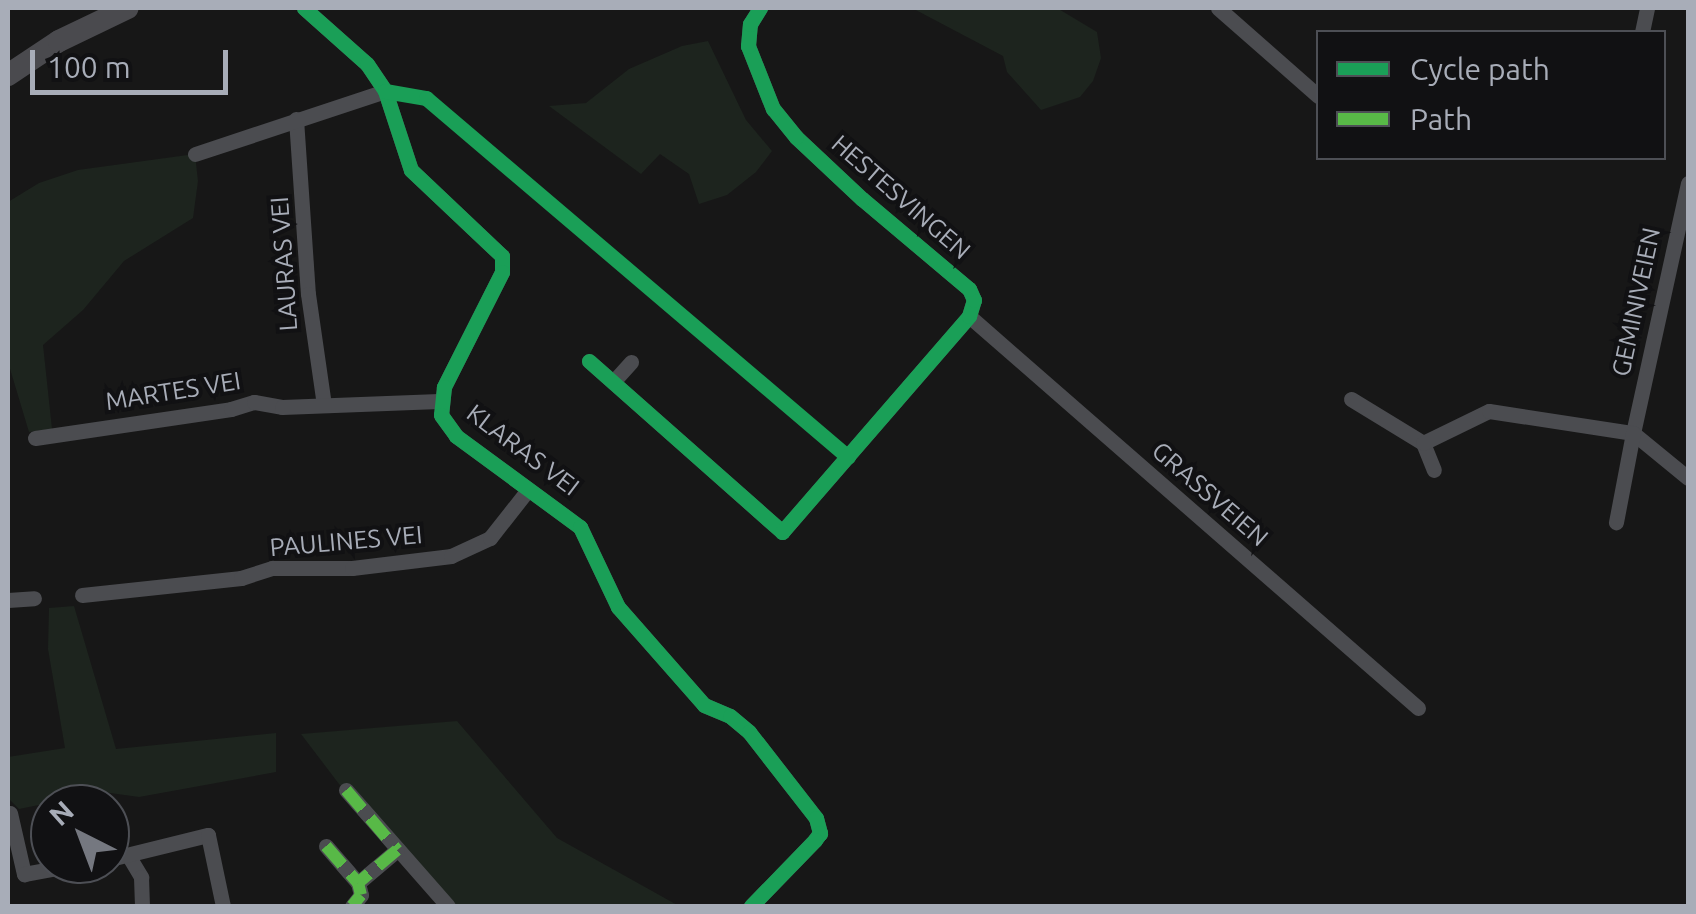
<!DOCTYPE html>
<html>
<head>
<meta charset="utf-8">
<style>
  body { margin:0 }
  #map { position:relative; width:1696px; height:914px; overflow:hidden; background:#171717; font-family:Ubuntu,sans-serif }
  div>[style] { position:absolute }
  .green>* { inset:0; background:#1d241e }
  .street>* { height:15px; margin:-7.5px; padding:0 7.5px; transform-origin:7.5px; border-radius:7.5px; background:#4b4c50 }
  .secondary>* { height:22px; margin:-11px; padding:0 11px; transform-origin:11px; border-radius:11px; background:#4a4a4e }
  .quiet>* { height:12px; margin-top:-6px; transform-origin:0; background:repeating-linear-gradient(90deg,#58b947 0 25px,transparent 0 37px) }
  .cycleway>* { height:15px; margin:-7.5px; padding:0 7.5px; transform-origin:7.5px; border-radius:7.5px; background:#1a9f57 }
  span { translate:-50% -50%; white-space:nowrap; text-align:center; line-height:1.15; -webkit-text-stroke:8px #111113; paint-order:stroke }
  .street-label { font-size:25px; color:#a8adb8 }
  .frame { position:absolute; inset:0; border:10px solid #a8adb8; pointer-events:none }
  .legend { position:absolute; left:1316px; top:30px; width:350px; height:130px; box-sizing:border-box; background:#111113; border:2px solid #4d4f55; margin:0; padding:12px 18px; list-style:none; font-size:30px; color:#a8adb8 }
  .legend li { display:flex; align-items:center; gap:20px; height:50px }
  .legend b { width:50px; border:2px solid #4d4f55 }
  .north { position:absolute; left:30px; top:784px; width:100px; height:100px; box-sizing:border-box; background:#111113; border:2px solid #4d4f55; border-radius:50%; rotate:318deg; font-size:28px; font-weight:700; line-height:40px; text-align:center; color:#a8adb8 }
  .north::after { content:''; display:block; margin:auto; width:35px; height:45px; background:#757880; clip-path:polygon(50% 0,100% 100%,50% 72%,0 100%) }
  .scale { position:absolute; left:30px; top:50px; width:198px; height:45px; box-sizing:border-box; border:5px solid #a8adb8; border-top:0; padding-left:12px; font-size:30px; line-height:35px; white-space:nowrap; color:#a8adb8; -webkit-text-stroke:8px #111113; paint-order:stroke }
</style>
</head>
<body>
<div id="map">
  <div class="green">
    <i style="clip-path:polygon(912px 8px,1057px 8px,1097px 32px,1101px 58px,1093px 81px,1080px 97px,1041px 110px,1007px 72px,1003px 56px)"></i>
    <i style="clip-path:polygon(708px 41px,746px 120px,772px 151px,756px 172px,727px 195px,699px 204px,689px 174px,660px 154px,641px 174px,549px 106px,586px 103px,629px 69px,682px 46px)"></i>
    <i style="clip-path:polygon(195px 154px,198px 181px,193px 218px,124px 261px,83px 310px,43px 345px,52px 429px,29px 432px,8px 362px,8px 202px,39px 183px,78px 170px)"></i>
    <i style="clip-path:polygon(74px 606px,116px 749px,276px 733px,276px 772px,139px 797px,103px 792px,19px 809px,8px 798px,8px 757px,65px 748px,48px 649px,49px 608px)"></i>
    <i style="clip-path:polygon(457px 721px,557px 838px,679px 906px,457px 906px,339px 784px,301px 734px)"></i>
  </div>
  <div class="street">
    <i style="left:304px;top:8px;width:84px;rotate:41.6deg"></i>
    <i style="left:367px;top:64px;width:32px;rotate:56deg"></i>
    <i style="left:385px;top:91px;width:83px;rotate:71.8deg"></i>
    <i style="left:411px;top:170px;width:125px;rotate:43.4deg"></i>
    <i style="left:502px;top:256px;width:16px;rotate:90deg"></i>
    <i style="left:502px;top:272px;width:129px;rotate:116.8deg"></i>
    <i style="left:444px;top:387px;width:28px;rotate:96deg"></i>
    <i style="left:441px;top:415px;width:26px;rotate:54deg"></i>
    <i style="left:456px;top:436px;width:154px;rotate:36.3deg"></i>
    <i style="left:580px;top:527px;width:89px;rotate:64.6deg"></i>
    <i style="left:618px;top:607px;width:130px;rotate:48.7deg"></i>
    <i style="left:704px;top:705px;width:28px;rotate:23deg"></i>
    <i style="left:730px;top:716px;width:25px;rotate:40deg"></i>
    <i style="left:749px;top:732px;width:109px;rotate:52.1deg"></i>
    <i style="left:816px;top:818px;width:16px;rotate:75deg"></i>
    <i style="left:820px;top:833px;width:9px;rotate:126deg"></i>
    <i style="left:815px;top:840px;width:92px;rotate:134.1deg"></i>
    <i style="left:1218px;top:8px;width:133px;rotate:41.3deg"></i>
    <i style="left:1642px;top:32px;width:25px;rotate:-78deg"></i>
    <i style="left:296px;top:119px;width:175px;rotate:86.1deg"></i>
    <i style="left:308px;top:294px;width:112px;rotate:81.8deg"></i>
    <i style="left:195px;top:154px;width:200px;rotate:-18.3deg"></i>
    <i style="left:1688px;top:183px;width:256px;rotate:102.4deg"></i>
    <i style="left:1633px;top:433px;width:71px;rotate:39.3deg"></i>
    <i style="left:969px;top:316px;width:596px;rotate:41.12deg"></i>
    <i style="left:589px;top:361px;width:258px;rotate:41.5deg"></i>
    <i style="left:782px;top:532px;width:286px;rotate:-49.1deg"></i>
    <i style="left:969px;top:316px;width:17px;rotate:-73deg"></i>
    <i style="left:974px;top:300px;width:12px;rotate:-114deg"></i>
    <i style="left:969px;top:289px;width:140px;rotate:-139.9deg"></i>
    <i style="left:862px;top:199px;width:91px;rotate:-136.8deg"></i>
    <i style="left:796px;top:137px;width:36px;rotate:-129deg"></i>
    <i style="left:773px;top:109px;width:68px;rotate:-111.6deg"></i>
    <i style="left:748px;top:46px;width:22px;rotate:-85deg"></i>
    <i style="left:750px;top:24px;width:19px;rotate:-58deg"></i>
    <i style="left:613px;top:382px;width:27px;rotate:-48deg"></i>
    <i style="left:1351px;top:399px;width:84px;rotate:31.4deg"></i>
    <i style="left:1423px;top:443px;width:29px;rotate:68deg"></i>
    <i style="left:35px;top:438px;width:198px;rotate:-8.4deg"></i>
    <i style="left:231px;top:409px;width:24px;rotate:-17deg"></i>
    <i style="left:254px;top:402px;width:28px;rotate:10deg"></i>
    <i style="left:282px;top:407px;width:157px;rotate:-2.2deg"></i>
    <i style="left:1423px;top:443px;width:73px;rotate:-25.9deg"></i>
    <i style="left:1489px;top:411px;width:146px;rotate:8.7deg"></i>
    <i style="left:1633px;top:433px;width:91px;rotate:100.8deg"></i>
    <i style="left:82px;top:595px;width:160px;rotate:-6.1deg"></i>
    <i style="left:241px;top:578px;width:33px;rotate:-18deg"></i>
    <i style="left:272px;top:568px;width:80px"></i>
    <i style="left:352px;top:568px;width:100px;rotate:-6.9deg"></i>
    <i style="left:451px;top:556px;width:43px;rotate:-24.8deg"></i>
    <i style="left:490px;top:538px;width:60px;rotate:-51.8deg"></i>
    <i style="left:8px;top:600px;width:26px;rotate:-4deg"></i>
    <i style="left:346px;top:790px;width:154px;rotate:48.7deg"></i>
    <i style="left:10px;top:813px;width:63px;rotate:77.1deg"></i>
    <i style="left:24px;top:874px;width:56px;rotate:-10.3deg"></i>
    <i style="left:326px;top:846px;width:49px;rotate:49.1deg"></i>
    <i style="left:358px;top:883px;width:12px;rotate:76deg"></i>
    <i style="left:361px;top:895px;width:14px;rotate:129deg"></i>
    <i style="left:128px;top:855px;width:26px;rotate:59deg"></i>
    <i style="left:141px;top:877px;width:29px;rotate:88deg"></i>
    <i style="left:110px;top:859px;width:101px;rotate:-13.8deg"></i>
    <i style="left:208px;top:835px;width:73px;rotate:78.1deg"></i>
    <i style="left:358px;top:883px;width:51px;rotate:-40.2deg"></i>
  </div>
  <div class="secondary">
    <i style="left:8px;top:75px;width:61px;rotate:-33.7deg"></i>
    <i style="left:59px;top:41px;width:76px;rotate:-25.6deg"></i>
  </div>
  <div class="quiet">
    <i style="left:346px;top:790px;width:79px;rotate:49.6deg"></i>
    <i style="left:397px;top:850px;width:51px;rotate:139.8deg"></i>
    <i style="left:326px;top:846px;width:49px;rotate:49.1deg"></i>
    <i style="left:358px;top:883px;width:12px;rotate:76deg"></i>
    <i style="left:361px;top:895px;width:14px;rotate:129deg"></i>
  </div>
  <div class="cycleway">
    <i style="left:304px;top:8px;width:84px;rotate:41.6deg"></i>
    <i style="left:367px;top:64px;width:32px;rotate:56deg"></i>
    <i style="left:385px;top:91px;width:83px;rotate:71.8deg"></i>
    <i style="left:411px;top:170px;width:125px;rotate:43.4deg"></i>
    <i style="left:502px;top:256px;width:16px;rotate:90deg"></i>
    <i style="left:502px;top:272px;width:129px;rotate:116.8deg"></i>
    <i style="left:444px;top:387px;width:28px;rotate:96deg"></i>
    <i style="left:441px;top:415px;width:26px;rotate:54deg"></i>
    <i style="left:456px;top:436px;width:154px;rotate:36.3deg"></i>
    <i style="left:580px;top:527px;width:89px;rotate:64.6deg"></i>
    <i style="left:618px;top:607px;width:130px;rotate:48.7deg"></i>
    <i style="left:704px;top:705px;width:28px;rotate:23deg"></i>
    <i style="left:730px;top:716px;width:25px;rotate:40deg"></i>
    <i style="left:749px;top:732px;width:109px;rotate:52.1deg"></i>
    <i style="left:816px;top:818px;width:16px;rotate:75deg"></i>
    <i style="left:820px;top:833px;width:9px;rotate:126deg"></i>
    <i style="left:815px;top:840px;width:92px;rotate:134.1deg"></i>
    <i style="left:385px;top:91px;width:42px;rotate:9.7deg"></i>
    <i style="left:426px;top:98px;width:554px;rotate:40.39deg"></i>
    <i style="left:589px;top:361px;width:258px;rotate:41.5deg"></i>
    <i style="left:782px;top:532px;width:286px;rotate:-49.1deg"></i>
    <i style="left:969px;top:316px;width:17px;rotate:-73deg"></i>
    <i style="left:974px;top:300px;width:12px;rotate:-114deg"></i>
    <i style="left:969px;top:289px;width:140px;rotate:-139.9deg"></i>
    <i style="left:862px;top:199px;width:91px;rotate:-136.8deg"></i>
    <i style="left:796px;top:137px;width:36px;rotate:-129deg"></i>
    <i style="left:773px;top:109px;width:68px;rotate:-111.6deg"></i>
    <i style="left:748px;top:46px;width:22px;rotate:-85deg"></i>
    <i style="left:750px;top:24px;width:19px;rotate:-58deg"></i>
  </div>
  <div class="street-label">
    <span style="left:901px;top:197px;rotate:41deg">HESTESVINGEN</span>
    <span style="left:284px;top:264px;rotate:-94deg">LAURAS VEI</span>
    <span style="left:1636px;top:302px;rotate:-78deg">GEMINIVEIEN</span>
    <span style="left:173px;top:391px;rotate:-9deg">MARTES VEI</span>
    <span style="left:523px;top:450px;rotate:37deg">KLARAS VEI</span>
    <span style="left:1210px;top:494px;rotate:41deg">GRASSVEIEN</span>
    <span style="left:346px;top:541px;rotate:-5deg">PAULINES VEI</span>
  </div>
  <div class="frame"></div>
  <ul class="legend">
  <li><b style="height:12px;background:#1a9f57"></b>Cycle path</li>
  <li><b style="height:12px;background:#58b947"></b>Path</li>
  </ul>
  <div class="north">N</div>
  <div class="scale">100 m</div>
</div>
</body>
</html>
